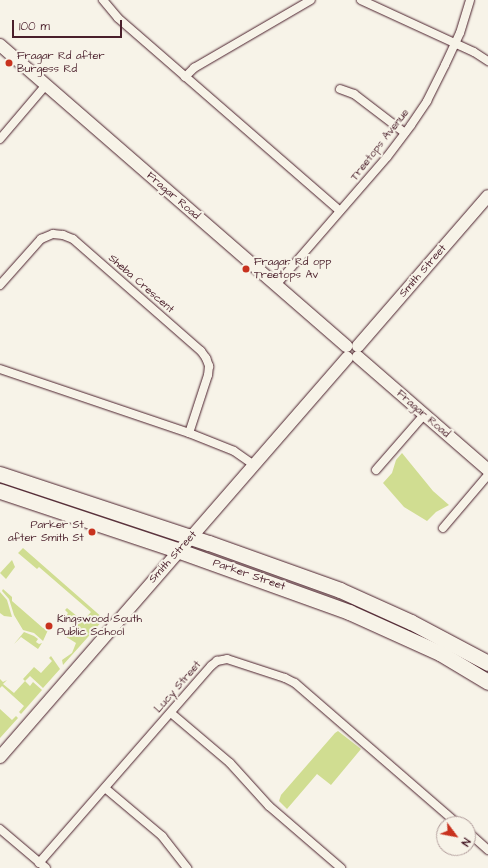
<!DOCTYPE html>
<html>
<head>
<meta charset="utf-8">
<style>
  body { margin:0 }
  #map { position:relative; width:488px; height:868px; overflow:hidden; background:#f7f3e8; font-family:"Architects Daughter",sans-serif }
  div>[style] { position:absolute }
  .green>* { inset:0; background:#d0dd91 }
  .roads { filter:drop-shadow(0 0 1px #4a1f2b) drop-shadow(0 0 1px #4a1f2b) }
  .street>* { height:8px; margin:-4px; padding:0 4px; transform-origin:4px; border-radius:4px; background:#f7f3e8 }
  .secondary>* { height:12px; margin:-6px; padding:0 6px; transform-origin:6px; border-radius:6px; background:#f7f3e8 }
  .highway>* { height:15px; margin:-7.5px; padding:0 7.5px; transform-origin:7.5px; border-radius:7.5px; background:#f7f3e8 }
  .dots>* { width:11px; height:11px; translate:-50% -50%; box-sizing:border-box; border:2px solid #f7f3e8; border-radius:50% }
  span { translate:-50% -50%; white-space:nowrap; text-align:center; line-height:1.15; -webkit-text-stroke:4px #f7f3e8; paint-order:stroke }
  .poi-label { font-size:11px; color:#4a1f2b }
  .left { translate:0 -50%; text-align:left }
  .right { translate:-100% -50%; text-align:right }
  .street-label { font-size:11px; color:#4a1f2b }
  .north { position:absolute; left:436px; top:816px; width:40px; height:40px; box-sizing:border-box; background:#f7f3e8; border:1px solid #b29e9c; border-radius:50%; rotate:122deg; font-size:11px; font-weight:700; line-height:16px; text-align:center; color:#4a1f2b }
  .north::after { content:''; display:block; margin:auto; width:14px; height:18px; background:#c8321e; clip-path:polygon(50% 0,100% 100%,50% 72%,0 100%) }
  .scale { position:absolute; left:12px; top:20px; width:110px; height:18px; box-sizing:border-box; border:2px solid #4a1f2b; border-top:0; padding-left:5px; font-size:12px; line-height:14px; white-space:nowrap; color:#4a1f2b; -webkit-text-stroke:3px #f7f3e8; paint-order:stroke }
</style>
</head>
<body>
<div id="map">
  <div class="green">
    <i style="clip-path:polygon(402px 453px,433px 491px,449px 505px,436px 512px,427px 521px,404px 507px,383px 483px,392px 473px,396px 460px)"></i>
    <i style="clip-path:polygon(23px 548px,104px 619px,63px 665px,62px 660px,72px 653px,76px 643px,60px 633px,63px 634px,74px 622px,66px 616px,68px 613px,65px 610px,67px 608px,83px 621px,91px 612px,39px 567px,37px 569px,18px 553px)"></i>
    <i style="clip-path:polygon(12px 560px,15px 567px,6px 579px,0 573px)"></i>
    <i style="clip-path:polygon(3px 589px,12px 597px,12px 601px,43px 628px,48px 630px,43px 641px,34px 633px,23px 630px,14px 615px,9px 599px,2px 591px)"></i>
    <i style="clip-path:polygon(0 592px,7px 600px,12px 617px,4px 616px,0 613px)"></i>
    <i style="clip-path:polygon(24px 632px,34px 636px,38px 639px,36px 642px,39px 644px,42px 643px,36px 652px,38px 649px,21px 637px,14px 644px)"></i>
    <i style="clip-path:polygon(51px 656px,60px 669px,43px 688px,30px 676px,25px 681px,23px 679px,34px 667px,41px 673px,52px 661px,49px 658px)"></i>
    <i style="clip-path:polygon(0 679px,3px 682px,7px 680px,3px 684px,14px 693px,25px 681px,30px 686px,33px 682px,42px 690px,21px 714px,19px 712px,24px 706px,2px 686px,0 688px)"></i>
    <i style="clip-path:polygon(0 709px,12px 720px,16px 716px,18px 718px,0 738px)"></i>
    <i style="clip-path:polygon(338px 731px,361px 749px,331px 785px,317px 774px,287px 809px,279px 801px,281px 795px,335px 733px)"></i>
  </div>
  <div class="roads">
    <div class="street">
      <i style="left:103px;top:0;width:23px;rotate:50deg"></i>
      <i style="left:118px;top:18px;width:294px;rotate:41deg"></i>
      <i style="left:361px;top:0;width:124px;rotate:24.7deg"></i>
      <i style="left:474px;top:52px;width:17px;rotate:33deg"></i>
      <i style="left:185px;top:77px;width:13px;rotate:-45deg"></i>
      <i style="left:194px;top:68px;width:135px;rotate:-30.2deg"></i>
      <i style="left:340px;top:89px;width:15px;rotate:20deg"></i>
      <i style="left:354px;top:94px;width:64px;rotate:37.4deg"></i>
      <i style="left:0;top:139px;width:71px;rotate:-49.6deg"></i>
      <i style="left:0;top:285px;width:62px;rotate:-48.3deg"></i>
      <i style="left:41px;top:239px;width:13px;rotate:-23deg"></i>
      <i style="left:53px;top:234px;width:10px;rotate:6deg"></i>
      <i style="left:63px;top:235px;width:11px;rotate:22deg"></i>
      <i style="left:73px;top:239px;width:170px;rotate:41.2deg"></i>
      <i style="left:201px;top:351px;width:9px;rotate:54deg"></i>
      <i style="left:206px;top:358px;width:9px;rotate:69deg"></i>
      <i style="left:209px;top:366px;width:9px;rotate:96deg"></i>
      <i style="left:208px;top:375px;width:61px;rotate:108.1deg"></i>
      <i style="left:276px;top:285px;width:169px;rotate:-49.1deg"></i>
      <i style="left:387px;top:157px;width:40px;rotate:-53deg"></i>
      <i style="left:411px;top:125px;width:29px;rotate:-56deg"></i>
      <i style="left:427px;top:101px;width:40px;rotate:-63.4deg"></i>
      <i style="left:445px;top:65px;width:35px;rotate:-65deg"></i>
      <i style="left:460px;top:33px;width:34px;rotate:-73deg"></i>
      <i style="left:0;top:369px;width:200px;rotate:18.7deg"></i>
      <i style="left:189px;top:433px;width:48px;rotate:21.8deg"></i>
      <i style="left:234px;top:451px;width:24px;rotate:35deg"></i>
      <i style="left:376px;top:470px;width:73px;rotate:-48.9deg"></i>
      <i style="left:443px;top:528px;width:70px;rotate:-49.7deg"></i>
      <i style="left:171px;top:713px;width:77px;rotate:40.3deg"></i>
      <i style="left:230px;top:763px;width:58px;rotate:47.8deg"></i>
      <i style="left:269px;top:806px;width:95px;rotate:40.7deg"></i>
      <i style="left:105px;top:788px;width:75px;rotate:40.1deg"></i>
      <i style="left:162px;top:836px;width:41px;rotate:52deg"></i>
      <i style="left:0;top:829px;width:60px;rotate:40.3deg"></i>
      <i style="left:468px;top:832px;width:27px;rotate:42deg"></i>
      <i style="left:39px;top:863px;width:262px;rotate:-48.9deg"></i>
      <i style="left:211px;top:666px;width:8px;rotate:-40deg"></i>
      <i style="left:217px;top:661px;width:10px;rotate:-11deg"></i>
      <i style="left:227px;top:659px;width:61px;rotate:18.1deg"></i>
      <i style="left:285px;top:678px;width:11px;rotate:27deg"></i>
      <i style="left:295px;top:683px;width:216px;rotate:40.9deg"></i>
    </div>
    <div class="secondary">
      <i style="left:0;top:45px;width:459px;rotate:41deg"></i>
      <i style="left:358px;top:346px;width:198px;rotate:-49.1deg"></i>
      <i style="left:358px;top:357px;width:172px;rotate:41deg"></i>
      <i style="left:0;top:757px;width:529px;rotate:-48.99deg"></i>
    </div>
    <div class="highway">
      <i style="left:0;top:474px;width:220px;rotate:18.3deg"></i>
      <i style="left:209px;top:543px;width:139px;rotate:19.7deg"></i>
      <i style="left:340px;top:590px;width:78px;rotate:24.3deg"></i>
      <i style="left:411px;top:622px;width:87px;rotate:28deg"></i>
      <i style="left:0;top:491px;width:187px;rotate:18.4deg"></i>
      <i style="left:177px;top:550px;width:183px;rotate:19.8deg"></i>
      <i style="left:349px;top:612px;width:100px;rotate:24.3deg"></i>
      <i style="left:440px;top:653px;width:56px;rotate:31.1deg"></i>
    </div>
  </div>
  <div class="dots">
    <i style="left:9px;top:63px;background:#c8321e"></i>
    <i style="left:246px;top:269px;background:#c8321e"></i>
    <i style="left:92px;top:532px;background:#c8321e"></i>
    <i style="left:49px;top:626px;background:#c8321e"></i>
  </div>
  <div class="poi-label">
    <span class="left" style="left:17px;top:63px">Fragar Rd after<br>Burgess Rd</span>
    <span class="left" style="left:254px;top:269px">Fragar Rd opp<br>Treetops Av</span>
    <span class="right" style="left:84px;top:532px">Parker St<br>after Smith St</span>
    <span class="left" style="left:57px;top:626px">Kingswood South<br>Public School</span>
  </div>
  <div class="street-label">
    <span style="left:380px;top:145px;rotate:-52deg">Treetops Avenue</span>
    <span style="left:173px;top:196px;rotate:41deg">Fragar Road</span>
    <span style="left:423px;top:271px;rotate:-49deg">Smith Street</span>
    <span style="left:141px;top:284px;rotate:41deg">Sheba Crescent</span>
    <span style="left:423px;top:414px;rotate:41deg">Fragar Road</span>
    <span style="left:173px;top:557px;rotate:-48deg">Smith Street</span>
    <span style="left:249px;top:575px;rotate:19deg">Parker Street</span>
    <span style="left:178px;top:687px;rotate:-49deg">Lucy Street</span>
  </div>
  <div class="north">N</div>
  <div class="scale">100 m</div>
</div>
</body>
</html>
